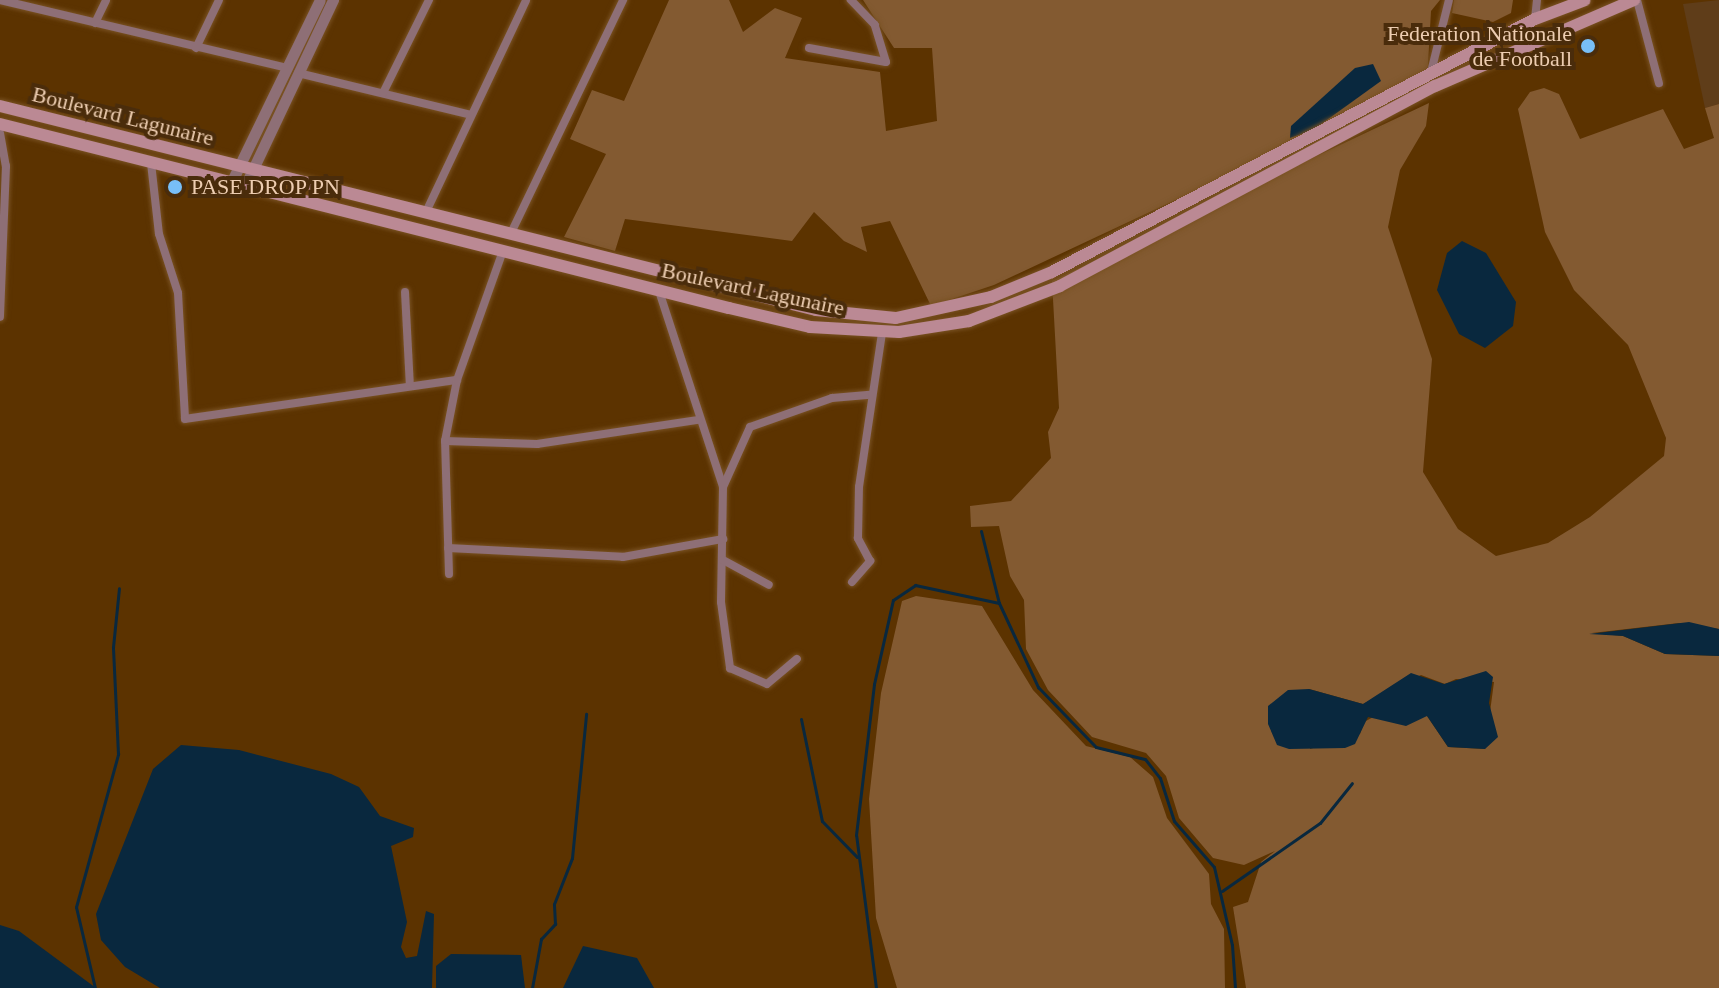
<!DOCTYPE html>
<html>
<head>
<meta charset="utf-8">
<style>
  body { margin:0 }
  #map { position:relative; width:1719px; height:988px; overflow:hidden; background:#5c3300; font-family:Georgia,serif }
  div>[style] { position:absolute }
  .built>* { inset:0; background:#5f3d19 }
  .green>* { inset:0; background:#835a31 }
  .water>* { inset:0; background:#09283e }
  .stream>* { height:3px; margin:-1.5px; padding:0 1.5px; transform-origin:1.5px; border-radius:1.5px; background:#09283e }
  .roads { filter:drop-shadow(0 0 2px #795223) drop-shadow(0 0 2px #795223) }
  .minor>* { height:8px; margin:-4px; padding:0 4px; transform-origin:4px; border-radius:4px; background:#8e6f76 }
  .tertiary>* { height:11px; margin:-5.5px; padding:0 5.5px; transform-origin:5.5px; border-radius:5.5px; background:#8e6f76 }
  .secondary>* { height:12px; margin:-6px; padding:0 6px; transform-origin:6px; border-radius:6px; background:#bb8994 }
  .dots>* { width:22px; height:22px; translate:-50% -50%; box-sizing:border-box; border:4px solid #4a2c0b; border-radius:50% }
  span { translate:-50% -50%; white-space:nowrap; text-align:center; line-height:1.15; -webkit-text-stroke:8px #4a2c0b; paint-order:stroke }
  .poi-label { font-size:22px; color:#edcdb1 }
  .right { translate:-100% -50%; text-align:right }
  .left { translate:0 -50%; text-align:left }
  .street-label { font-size:22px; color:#edcdb1 }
</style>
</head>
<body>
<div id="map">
  <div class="built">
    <i style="clip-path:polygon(1719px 0,1719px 104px,1705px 108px,1683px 4px)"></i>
  </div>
  <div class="green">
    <i style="clip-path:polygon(669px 0,729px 0,743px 32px,775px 8px,802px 18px,785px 58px,880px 72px,886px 131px,937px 121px,932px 48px,894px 48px,863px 0,1440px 0,1431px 11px,1427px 82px,994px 285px,931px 306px,890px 221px,861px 227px,867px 252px,844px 241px,814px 212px,792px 241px,625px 219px,615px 251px,564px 237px,606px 154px,570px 139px,592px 90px,624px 101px)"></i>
    <i style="clip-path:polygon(1454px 0,1513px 0,1511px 13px,1493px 22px,1452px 13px)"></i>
    <i style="clip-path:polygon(evenodd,1544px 88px,1559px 94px,1580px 139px,1663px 109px,1684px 149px,1714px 138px,1705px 108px,1719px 104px,1719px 629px,1679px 623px,1592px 633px,1623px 636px,1665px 654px,1719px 656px,1719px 988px,1246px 988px,1233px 907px,1248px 902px,1261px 862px,1275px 851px,1244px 865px,1213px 858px,1179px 818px,1166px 776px,1146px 753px,1092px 737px,1048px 690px,1026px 649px,1024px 600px,1010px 576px,999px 526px,971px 527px,970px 506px,1011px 501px,1051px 458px,1048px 432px,1059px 408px,1052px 281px,1429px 103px,1426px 126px,1400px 170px,1388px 227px,1432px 359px,1423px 472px,1458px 529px,1496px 556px,1548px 543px,1590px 517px,1664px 456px,1666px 438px,1628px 345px,1574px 290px,1545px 232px,1518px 109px,1530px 92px,1544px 88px,1421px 675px,1445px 684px,1456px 679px,1494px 682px,1485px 749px,1448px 747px,1427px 716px,1377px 715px,1364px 722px,1360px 734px,1310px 749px,1309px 689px,1363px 704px,1421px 675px)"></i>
    <i style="clip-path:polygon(916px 596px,982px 606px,1033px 690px,1086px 746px,1130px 757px,1153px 777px,1167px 818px,1209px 874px,1211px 904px,1224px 929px,1225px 988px,897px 988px,876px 918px,869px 799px,881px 693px,902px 601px)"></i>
  </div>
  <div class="water">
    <i style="clip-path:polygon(1373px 64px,1381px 81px,1313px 130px,1290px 138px,1291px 126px,1355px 68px)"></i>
    <i style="clip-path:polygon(1462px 241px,1486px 253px,1516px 302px,1513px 326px,1485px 348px,1459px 334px,1437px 290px,1447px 253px)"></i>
    <i style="clip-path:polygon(1689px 622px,1719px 629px,1719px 656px,1665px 654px,1623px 636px,1589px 634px)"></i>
    <i style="clip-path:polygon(1486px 671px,1493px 677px,1489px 703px,1498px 737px,1485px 749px,1448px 747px,1427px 716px,1406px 726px,1368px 717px,1355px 744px,1345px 748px,1289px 749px,1277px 745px,1268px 724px,1268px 706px,1288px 690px,1309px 689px,1363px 704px,1411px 673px,1444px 684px)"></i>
    <i style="clip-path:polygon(181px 745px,239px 750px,331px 774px,359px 787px,380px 816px,414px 828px,413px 837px,391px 846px,407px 922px,401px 947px,406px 958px,417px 956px,426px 911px,434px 914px,432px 988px,160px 988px,125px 967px,101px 940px,96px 914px,153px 769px)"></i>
    <i style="clip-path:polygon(0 925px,19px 931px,96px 988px,0 988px)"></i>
    <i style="clip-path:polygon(583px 946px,637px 958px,654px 988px,563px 988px)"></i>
    <i style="clip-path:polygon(451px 954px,521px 955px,525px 988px,436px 988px,436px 966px)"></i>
  </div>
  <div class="stream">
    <i style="left:981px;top:531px;width:74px;rotate:76deg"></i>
    <i style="left:999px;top:603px;width:93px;rotate:65.1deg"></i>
    <i style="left:1038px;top:687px;width:83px;rotate:46deg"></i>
    <i style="left:1096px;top:747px;width:50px;rotate:13.8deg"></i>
    <i style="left:1145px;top:759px;width:24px;rotate:52deg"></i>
    <i style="left:1160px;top:778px;width:45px;rotate:72deg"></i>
    <i style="left:1174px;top:821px;width:61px;rotate:49deg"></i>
    <i style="left:1214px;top:867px;width:80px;rotate:77deg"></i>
    <i style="left:1232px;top:945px;width:43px;rotate:86deg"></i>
    <i style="left:801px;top:719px;width:104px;rotate:78.4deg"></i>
    <i style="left:822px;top:821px;width:50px;rotate:45.8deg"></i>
    <i style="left:1222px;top:891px;width:119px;rotate:-34.8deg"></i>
    <i style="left:1320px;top:823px;width:51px;rotate:-51.3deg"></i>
    <i style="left:95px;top:988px;width:83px;rotate:-103.2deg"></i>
    <i style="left:76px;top:907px;width:159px;rotate:-74.6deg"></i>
    <i style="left:118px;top:754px;width:107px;rotate:-92.7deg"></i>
    <i style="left:113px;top:647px;width:59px;rotate:-84.2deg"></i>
    <i style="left:532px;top:988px;width:50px;rotate:-79.6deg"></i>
    <i style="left:541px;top:939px;width:21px;rotate:-47deg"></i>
    <i style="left:555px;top:924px;width:20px;rotate:-93deg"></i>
    <i style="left:554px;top:904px;width:49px;rotate:-68.6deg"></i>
    <i style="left:572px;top:858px;width:145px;rotate:-84.4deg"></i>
    <i style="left:876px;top:988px;width:154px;rotate:-97.4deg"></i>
    <i style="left:856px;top:835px;width:152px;rotate:-83.2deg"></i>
    <i style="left:874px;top:684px;width:86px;rotate:-77.3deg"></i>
    <i style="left:893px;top:600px;width:27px;rotate:-34deg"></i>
    <i style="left:915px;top:585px;width:86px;rotate:12.1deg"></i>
  </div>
  <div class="roads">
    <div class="minor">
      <i style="left:0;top:0;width:295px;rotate:13.3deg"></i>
      <i style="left:1637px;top:0;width:86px;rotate:75.2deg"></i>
      <i style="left:1535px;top:19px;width:19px;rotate:-84deg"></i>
      <i style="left:95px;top:23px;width:25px;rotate:-64deg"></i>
      <i style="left:196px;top:48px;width:53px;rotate:-64.4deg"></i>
      <i style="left:809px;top:48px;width:78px;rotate:10.3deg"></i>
      <i style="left:886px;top:62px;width:39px;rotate:-107deg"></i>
      <i style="left:875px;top:25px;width:35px;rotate:-134deg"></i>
      <i style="left:1431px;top:72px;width:74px;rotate:-76deg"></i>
      <i style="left:298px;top:73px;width:178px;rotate:13.6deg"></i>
      <i style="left:383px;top:93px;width:104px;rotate:-63.7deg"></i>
      <i style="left:0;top:133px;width:34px;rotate:80deg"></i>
      <i style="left:6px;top:166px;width:151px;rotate:92.3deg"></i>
      <i style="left:151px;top:163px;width:71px;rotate:83.6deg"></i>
      <i style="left:159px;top:234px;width:62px;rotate:72.1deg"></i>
      <i style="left:178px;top:293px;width:126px;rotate:86.8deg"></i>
      <i style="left:185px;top:419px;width:275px;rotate:-8.2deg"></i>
      <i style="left:426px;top:212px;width:234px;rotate:-64.7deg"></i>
      <i style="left:511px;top:233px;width:259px;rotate:-64.3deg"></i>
      <i style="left:659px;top:291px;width:206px;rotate:71.9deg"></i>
      <i style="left:723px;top:487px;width:115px;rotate:91deg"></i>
      <i style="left:721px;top:602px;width:67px;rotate:82.2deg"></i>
      <i style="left:730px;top:668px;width:40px;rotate:23.4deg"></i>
      <i style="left:767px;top:684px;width:39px;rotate:-40deg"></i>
      <i style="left:405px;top:292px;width:94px;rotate:87deg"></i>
      <i style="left:445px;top:441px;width:92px;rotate:1.9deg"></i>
      <i style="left:537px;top:444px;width:163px;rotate:-8.5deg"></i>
      <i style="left:723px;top:487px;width:66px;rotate:-65.8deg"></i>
      <i style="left:750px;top:427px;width:87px;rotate:-19.5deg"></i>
      <i style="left:832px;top:398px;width:38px;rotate:-5deg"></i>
      <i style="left:448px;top:548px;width:175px;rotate:2.9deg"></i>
      <i style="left:623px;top:557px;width:102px;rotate:-10.2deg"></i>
      <i style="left:723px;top:560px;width:52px;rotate:28.5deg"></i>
      <i style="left:449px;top:574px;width:133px;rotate:-91.7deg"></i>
      <i style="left:445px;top:441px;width:62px;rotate:-78.9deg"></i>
      <i style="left:457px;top:380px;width:137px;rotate:-70.4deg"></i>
      <i style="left:852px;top:582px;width:28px;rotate:-49deg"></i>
      <i style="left:870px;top:561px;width:26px;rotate:-118deg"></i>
      <i style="left:858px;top:538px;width:51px;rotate:-88.9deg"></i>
      <i style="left:859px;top:487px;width:156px;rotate:-81.5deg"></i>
    </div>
    <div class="tertiary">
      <i style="left:231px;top:183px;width:203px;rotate:-64.1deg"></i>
      <i style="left:245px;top:186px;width:206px;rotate:-64.7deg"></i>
    </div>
    <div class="secondary">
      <i style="left:0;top:106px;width:841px;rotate:14.04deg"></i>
      <i style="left:816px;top:310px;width:80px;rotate:5.7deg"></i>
      <i style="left:896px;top:318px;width:97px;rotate:-12.5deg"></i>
      <i style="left:991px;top:297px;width:66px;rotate:-22.3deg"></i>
      <i style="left:1052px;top:272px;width:545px;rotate:-27.65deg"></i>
      <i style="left:1535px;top:19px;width:53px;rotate:-20.8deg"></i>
      <i style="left:0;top:124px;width:752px;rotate:14.17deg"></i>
      <i style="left:729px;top:308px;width:83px;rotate:13.2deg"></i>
      <i style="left:810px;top:327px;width:89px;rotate:3.2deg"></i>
      <i style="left:899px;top:332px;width:71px;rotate:-8.9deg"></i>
      <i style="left:969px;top:321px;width:97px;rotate:-21deg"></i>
      <i style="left:1060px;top:286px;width:425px;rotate:-28.1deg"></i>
      <i style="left:1435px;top:86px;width:217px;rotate:-23.4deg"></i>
    </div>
  </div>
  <div class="dots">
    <i style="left:1588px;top:46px;background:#78bff8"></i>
    <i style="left:175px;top:187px;background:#78bff8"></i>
  </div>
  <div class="poi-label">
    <span class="right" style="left:1572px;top:46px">Federation Nationale<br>de Football</span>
    <span class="left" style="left:191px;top:187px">PASE DROP PN</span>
  </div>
  <div class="street-label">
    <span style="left:123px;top:116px;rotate:14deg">Boulevard Lagunaire</span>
    <span style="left:753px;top:289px;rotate:12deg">Boulevard Lagunaire</span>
  </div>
</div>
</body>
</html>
